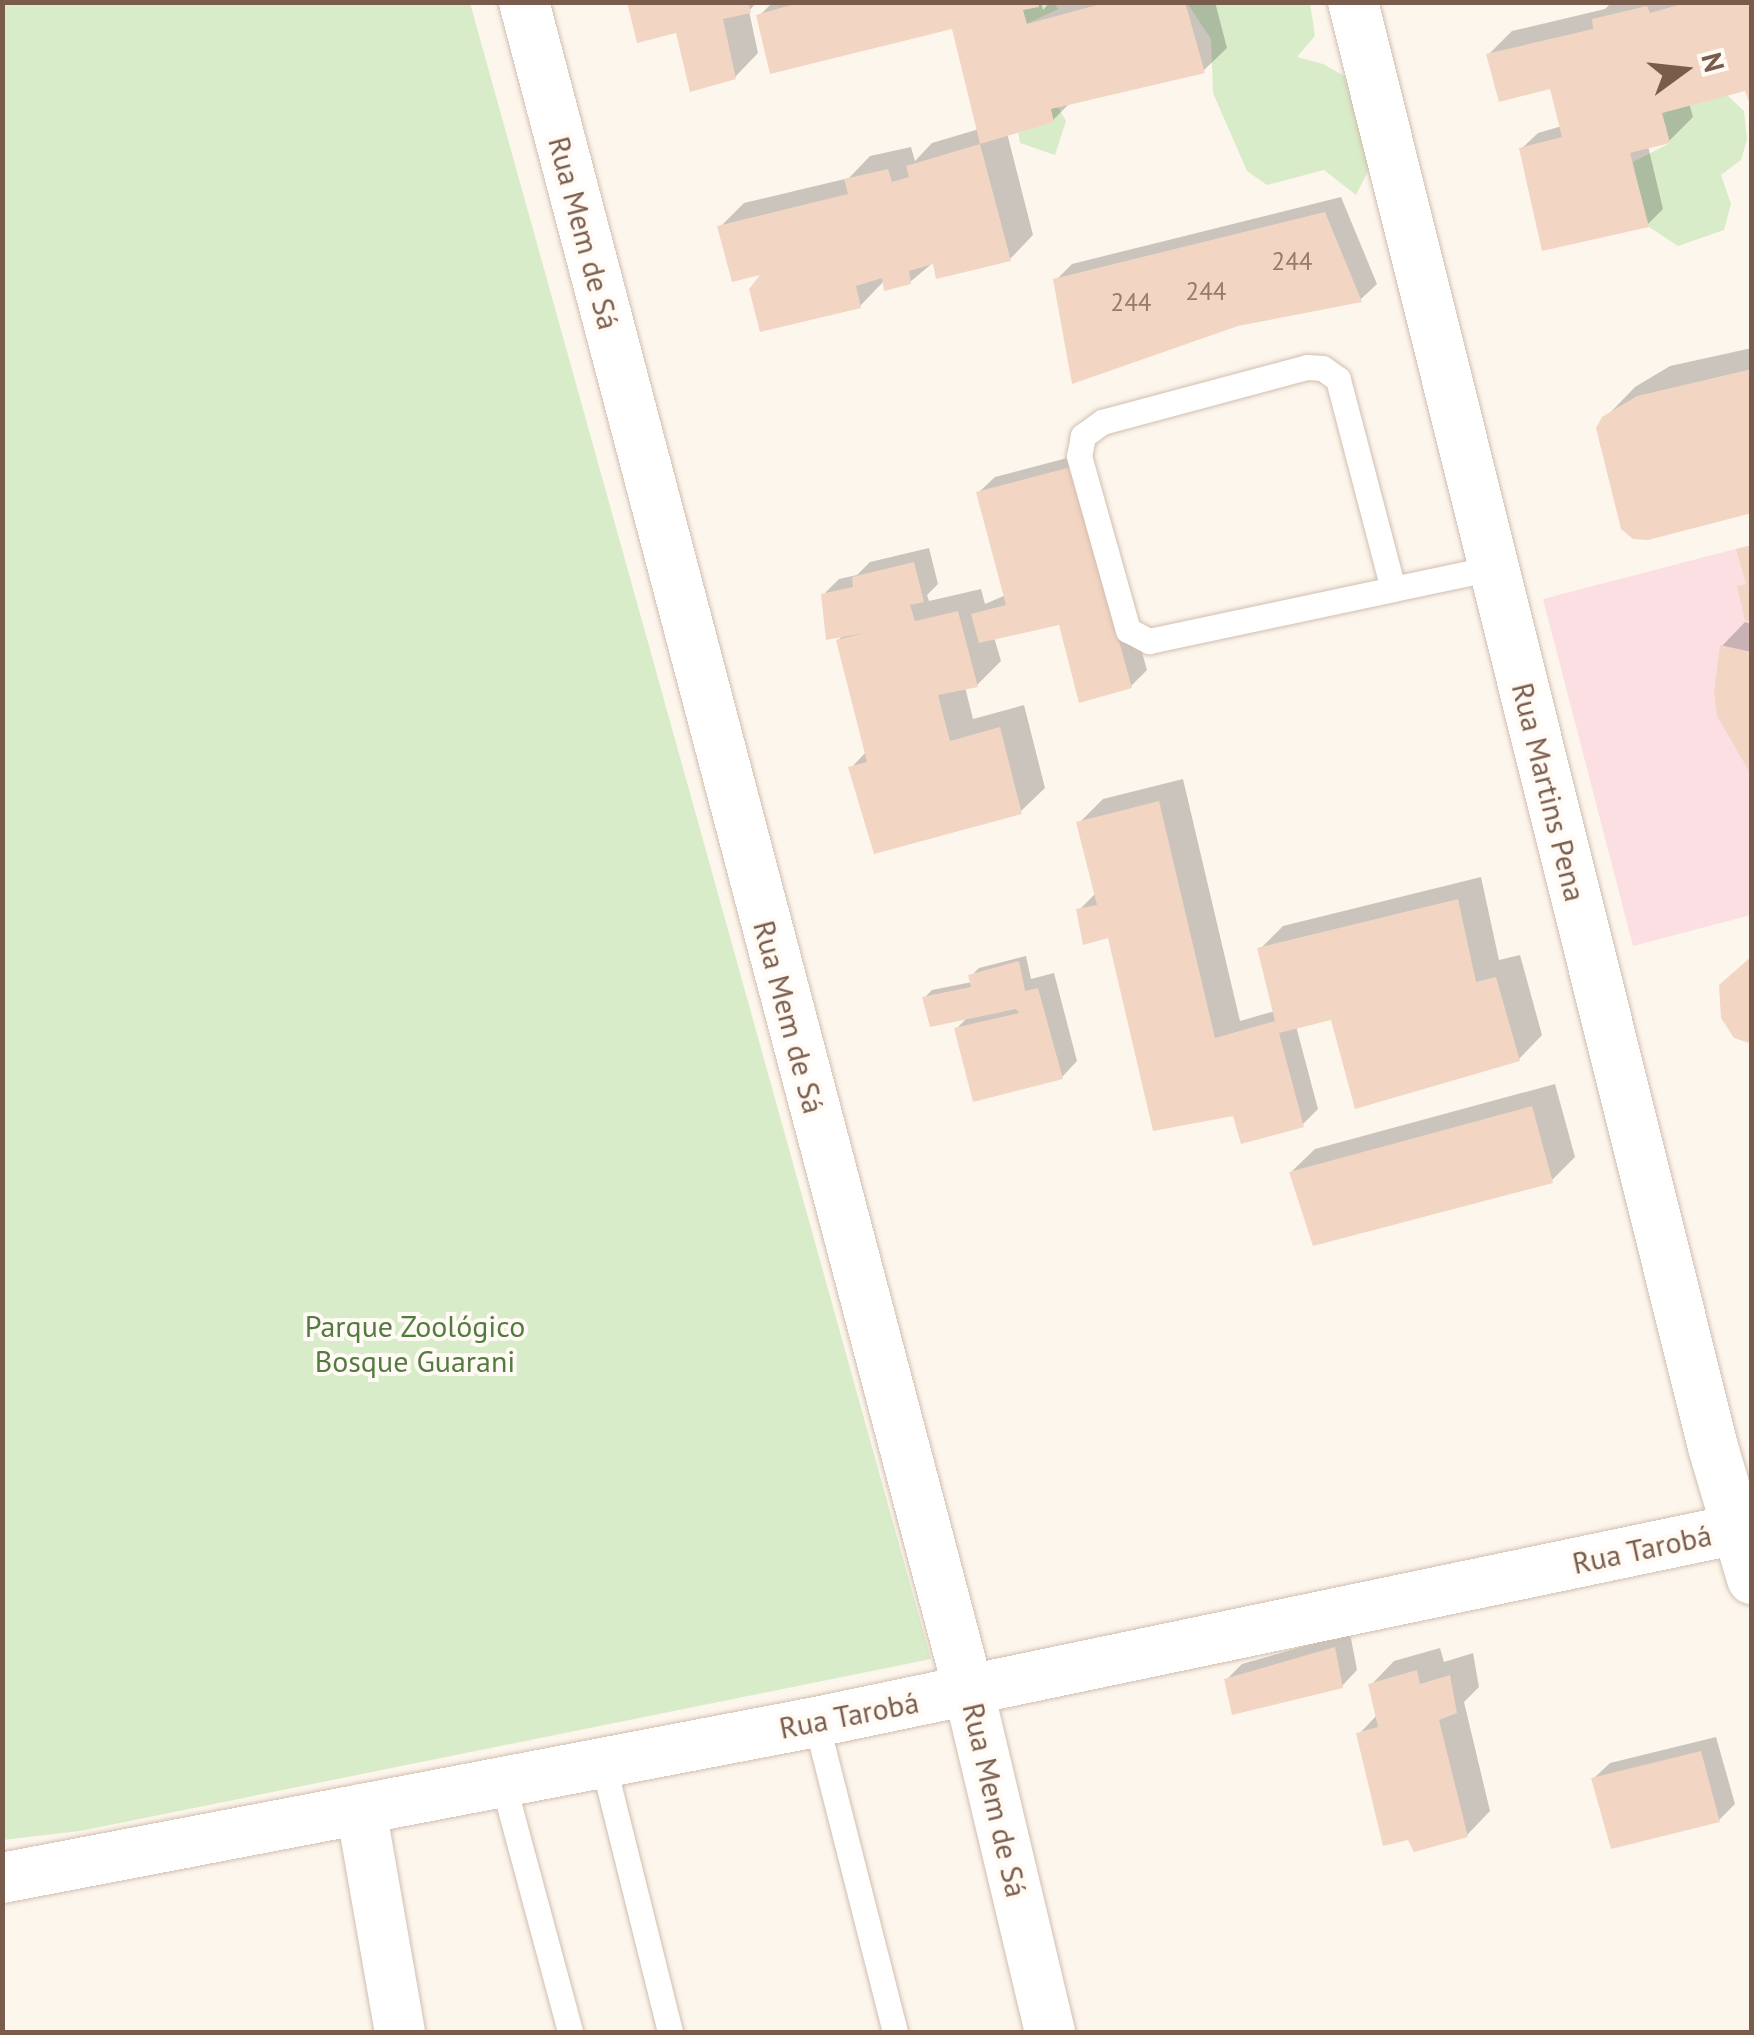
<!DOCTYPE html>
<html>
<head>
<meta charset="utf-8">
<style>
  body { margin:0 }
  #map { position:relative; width:1754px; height:2035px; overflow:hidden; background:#fdf6ec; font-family:"PT Sans",sans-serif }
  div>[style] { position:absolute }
  .medical>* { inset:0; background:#fbdfe3 }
  .green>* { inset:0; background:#d8ecc9 }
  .shadow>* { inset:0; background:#0003 }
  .building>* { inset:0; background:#f3d5c3 }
  .roads { filter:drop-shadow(0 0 2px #d1beb0) drop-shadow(0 0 2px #d1beb0) }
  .service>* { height:25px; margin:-12.5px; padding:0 12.5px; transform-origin:12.5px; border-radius:12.5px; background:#fff }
  .minor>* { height:50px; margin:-25px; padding:0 25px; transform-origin:25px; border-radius:25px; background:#fff }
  span { translate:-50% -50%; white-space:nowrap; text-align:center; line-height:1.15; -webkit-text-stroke:8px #fffaf3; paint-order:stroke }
  .number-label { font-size:25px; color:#987a6a }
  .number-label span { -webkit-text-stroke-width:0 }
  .street-label { font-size:30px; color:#7a5c4d }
  .park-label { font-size:30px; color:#537a41 }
  .frame { position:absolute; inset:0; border:5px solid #7a5c4d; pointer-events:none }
  .north { position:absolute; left:1634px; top:20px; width:100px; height:100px; -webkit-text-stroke:8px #fffaf3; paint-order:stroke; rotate:75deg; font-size:28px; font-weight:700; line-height:40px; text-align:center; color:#7a5c4d }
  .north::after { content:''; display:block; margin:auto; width:35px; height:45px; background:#7a5c4d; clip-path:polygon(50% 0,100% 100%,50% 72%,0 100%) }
</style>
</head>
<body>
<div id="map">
  <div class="medical">
    <i style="clip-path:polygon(1751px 545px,1751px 915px,1633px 946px,1543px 599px)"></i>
  </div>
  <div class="green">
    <i style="clip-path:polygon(2px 3px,470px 3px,931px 1659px,80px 1831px,3px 1840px)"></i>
    <i style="clip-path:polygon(997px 3px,1054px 3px,1058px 9px,1024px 25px,1030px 57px,1066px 121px,1055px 155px,1020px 143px)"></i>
    <i style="clip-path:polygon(1187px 3px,1310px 3px,1315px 36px,1297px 57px,1323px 64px,1357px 83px,1377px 153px,1356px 195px,1324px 170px,1267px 185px,1247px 171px,1213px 93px,1211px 39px)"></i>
    <i style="clip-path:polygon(1727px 95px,1744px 111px,1747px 140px,1741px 160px,1721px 175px,1731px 204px,1724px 230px,1678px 246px,1649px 227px,1634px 192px,1633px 162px,1670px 143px,1662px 113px)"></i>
  </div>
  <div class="shadow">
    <i style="clip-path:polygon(630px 2px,757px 2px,749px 11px,758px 53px,735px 77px,678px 30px)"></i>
    <i style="clip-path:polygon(773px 2px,1041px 2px,1043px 10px,1050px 2px,1215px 2px,1227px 48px,1203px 71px,1069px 104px,1053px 120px,1007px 133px,1033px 235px,1010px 259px,935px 261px,910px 282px,885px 280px,860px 306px,767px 270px,720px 227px,744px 203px,849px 178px,870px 156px,911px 147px,915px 161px,932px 143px,979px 129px,954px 26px,759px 16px)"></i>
    <i style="clip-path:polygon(1612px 2px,1752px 2px,1747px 87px,1689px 103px,1693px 117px,1669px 141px,1648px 146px,1663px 209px,1648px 224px,1522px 148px,1538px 133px,1562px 126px,1552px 86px,1488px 55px,1512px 31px,1605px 9px)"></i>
    <i style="clip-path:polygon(1341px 197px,1377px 284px,1361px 299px,1237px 323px,1056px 280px,1072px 264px)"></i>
    <i style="clip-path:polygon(1752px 348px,1752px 511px,1604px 419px,1635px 387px,1670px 366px)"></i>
    <i style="clip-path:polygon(1086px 453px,1147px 670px,1131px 686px,1061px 622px,994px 637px,1001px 661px,977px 685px,965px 687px,973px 719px,1024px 705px,1045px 788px,1021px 811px,851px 768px,867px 751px,838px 640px,846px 633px,823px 595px,839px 579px,857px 575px,870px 562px,929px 548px,938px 584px,927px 595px,929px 601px,981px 589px,985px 604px,1006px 595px,979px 492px,995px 477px)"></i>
    <i style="clip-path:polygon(1745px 622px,1752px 624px,1752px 769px,1722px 646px)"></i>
    <i style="clip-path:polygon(1183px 779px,1240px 1021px,1275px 1011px,1260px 949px,1283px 926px,1481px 877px,1499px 960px,1520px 955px,1542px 1035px,1519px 1059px,1333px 1017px,1296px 1026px,1318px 1109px,1302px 1125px,1235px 1110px,1110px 935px,1079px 910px,1097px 892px,1079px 823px,1103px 799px)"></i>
    <i style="clip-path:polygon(1026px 956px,1031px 979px,1054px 973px,1077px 1061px,1062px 1077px,956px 1029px,969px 1016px,925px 997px,932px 990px,972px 982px,971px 976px,979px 968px)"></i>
    <i style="clip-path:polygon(1555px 1084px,1575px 1157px,1551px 1181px,1291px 1172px,1315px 1149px)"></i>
    <i style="clip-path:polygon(1350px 1633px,1357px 1670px,1342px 1686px,1226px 1680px,1242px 1664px)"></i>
    <i style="clip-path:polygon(1440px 1648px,1444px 1662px,1473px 1653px,1479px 1687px,1464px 1702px,1490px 1811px,1467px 1835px,1359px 1734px,1378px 1714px,1371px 1685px,1394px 1661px)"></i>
    <i style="clip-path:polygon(1716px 1737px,1735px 1804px,1719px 1820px,1594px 1778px,1610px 1763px)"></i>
  </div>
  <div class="building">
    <i style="clip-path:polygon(627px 2px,748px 2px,751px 13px,723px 19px,736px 79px,690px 92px,676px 33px,637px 43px)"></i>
    <i style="clip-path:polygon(802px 2px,1038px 2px,1039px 7px,1023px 10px,1027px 24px,1108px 2px,1185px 2px,1205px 73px,1051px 109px,1054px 122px,980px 144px,952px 29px,770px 74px,756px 15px)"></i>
    <i style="clip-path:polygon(1689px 2px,1752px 2px,1752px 110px,1745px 91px,1662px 113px,1670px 143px,1630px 153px,1649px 227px,1542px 251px,1519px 148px,1562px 137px,1550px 89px,1499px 102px,1486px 54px,1593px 29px,1592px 19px,1647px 6px,1650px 13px)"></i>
    <i style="clip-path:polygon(980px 144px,1011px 261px,936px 279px,933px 264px,909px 271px,911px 284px,884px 291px,882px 278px,856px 286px,861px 308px,760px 332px,749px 289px,760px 275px,732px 282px,717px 226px,848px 194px,844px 179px,888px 169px,892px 182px,909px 177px,906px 166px)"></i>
    <i style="clip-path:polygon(1325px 212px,1362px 302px,1238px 326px,1072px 384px,1053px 279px)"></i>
    <i style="clip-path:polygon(1752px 369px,1752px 513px,1648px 540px,1633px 539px,1621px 529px,1596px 428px,1602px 417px,1637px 396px)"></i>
    <i style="clip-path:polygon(1071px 467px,1132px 688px,1079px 703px,1059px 625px,979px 643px,971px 614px,1006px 605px,976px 492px)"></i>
    <i style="clip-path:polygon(1752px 545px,1752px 620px,1745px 621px,1737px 586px,1746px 584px,1736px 549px)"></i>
    <i style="clip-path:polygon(914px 562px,924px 602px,910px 605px,915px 621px,958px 611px,978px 687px,938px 695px,950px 741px,1000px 727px,1022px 814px,874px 854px,848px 767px,867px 762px,836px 640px,865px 633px,826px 640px,821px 594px,853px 587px,852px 577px)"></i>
    <i style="clip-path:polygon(1720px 645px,1752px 652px,1752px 776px,1717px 716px,1714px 692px)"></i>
    <i style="clip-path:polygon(1159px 801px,1215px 1038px,1275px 1021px,1257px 948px,1458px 899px,1476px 982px,1496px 977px,1520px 1061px,1355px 1109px,1331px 1020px,1279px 1033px,1304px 1127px,1241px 1144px,1233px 1116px,1153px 1131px,1108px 938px,1083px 945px,1076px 909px,1097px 905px,1076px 822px)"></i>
    <i style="clip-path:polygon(1752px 956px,1752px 1044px,1734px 1038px,1721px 1018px,1719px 985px)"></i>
    <i style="clip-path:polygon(1019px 961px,1025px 991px,1038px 988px,1063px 1079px,973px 1102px,954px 1028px,1019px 1013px,1016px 1009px,930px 1027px,922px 997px,971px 987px,968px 975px)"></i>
    <i style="clip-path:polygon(1532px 1106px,1553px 1183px,1313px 1246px,1289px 1172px)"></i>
    <i style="clip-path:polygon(1335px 1647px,1343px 1688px,1232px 1715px,1224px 1679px)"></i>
    <i style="clip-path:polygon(1417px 1670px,1420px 1684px,1450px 1675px,1457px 1713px,1439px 1720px,1468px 1837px,1414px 1852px,1408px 1840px,1383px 1846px,1356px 1733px,1378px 1727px,1368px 1684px)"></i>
    <i style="clip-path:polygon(1701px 1751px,1720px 1822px,1611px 1849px,1591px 1778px)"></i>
  </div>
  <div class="roads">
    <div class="service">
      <i style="left:1393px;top:589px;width:217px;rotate:-104.7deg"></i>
      <i style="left:1338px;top:379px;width:19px;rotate:-145deg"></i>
      <i style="left:1322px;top:368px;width:15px;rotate:-176deg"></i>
      <i style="left:1307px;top:367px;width:212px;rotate:165deg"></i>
      <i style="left:1102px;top:422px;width:24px;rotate:144deg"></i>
      <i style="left:1083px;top:436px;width:20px;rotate:101deg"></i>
      <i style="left:1079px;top:456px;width:181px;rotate:74.3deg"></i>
      <i style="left:1128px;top:630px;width:24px;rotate:28deg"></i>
      <i style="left:1149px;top:641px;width:249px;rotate:-12deg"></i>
      <i style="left:1393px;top:589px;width:102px;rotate:-11.9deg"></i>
      <i style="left:816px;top:1722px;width:320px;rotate:75.7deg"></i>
      <i style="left:603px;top:1763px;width:277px;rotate:76deg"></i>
      <i style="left:503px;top:1783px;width:258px;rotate:74.9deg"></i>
    </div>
    <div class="minor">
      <i style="left:524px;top:2px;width:1748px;rotate:75.25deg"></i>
      <i style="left:969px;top:1692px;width:350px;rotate:76.6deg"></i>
      <i style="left:1353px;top:2px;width:1489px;rotate:76.01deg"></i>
      <i style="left:1713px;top:1447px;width:138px;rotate:73.5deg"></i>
      <i style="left:361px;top:1809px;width:226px;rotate:80.1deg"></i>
      <i style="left:2px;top:1878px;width:829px;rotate:-10.85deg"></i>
      <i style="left:816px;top:1722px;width:956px;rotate:-11.83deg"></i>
    </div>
  </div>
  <div class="number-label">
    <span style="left:1292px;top:261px">244</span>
    <span style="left:1206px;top:291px">244</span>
    <span style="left:1131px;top:302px">244</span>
  </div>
  <div class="street-label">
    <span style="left:584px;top:233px;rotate:75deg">Rua Mem de Sá</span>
    <span style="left:1549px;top:792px;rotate:76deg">Rua Martins Pena</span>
    <span style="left:789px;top:1017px;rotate:75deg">Rua Mem de Sá</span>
    <span style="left:1642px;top:1549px;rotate:-12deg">Rua Tarobá</span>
    <span style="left:849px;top:1715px;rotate:-11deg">Rua Tarobá</span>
    <span style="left:995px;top:1800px;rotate:77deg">Rua Mem de Sá</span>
  </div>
  <div class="park-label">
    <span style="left:415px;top:1343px">Parque Zoológico<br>Bosque Guarani</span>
  </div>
  <div class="frame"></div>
  <div class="north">N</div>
</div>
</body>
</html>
